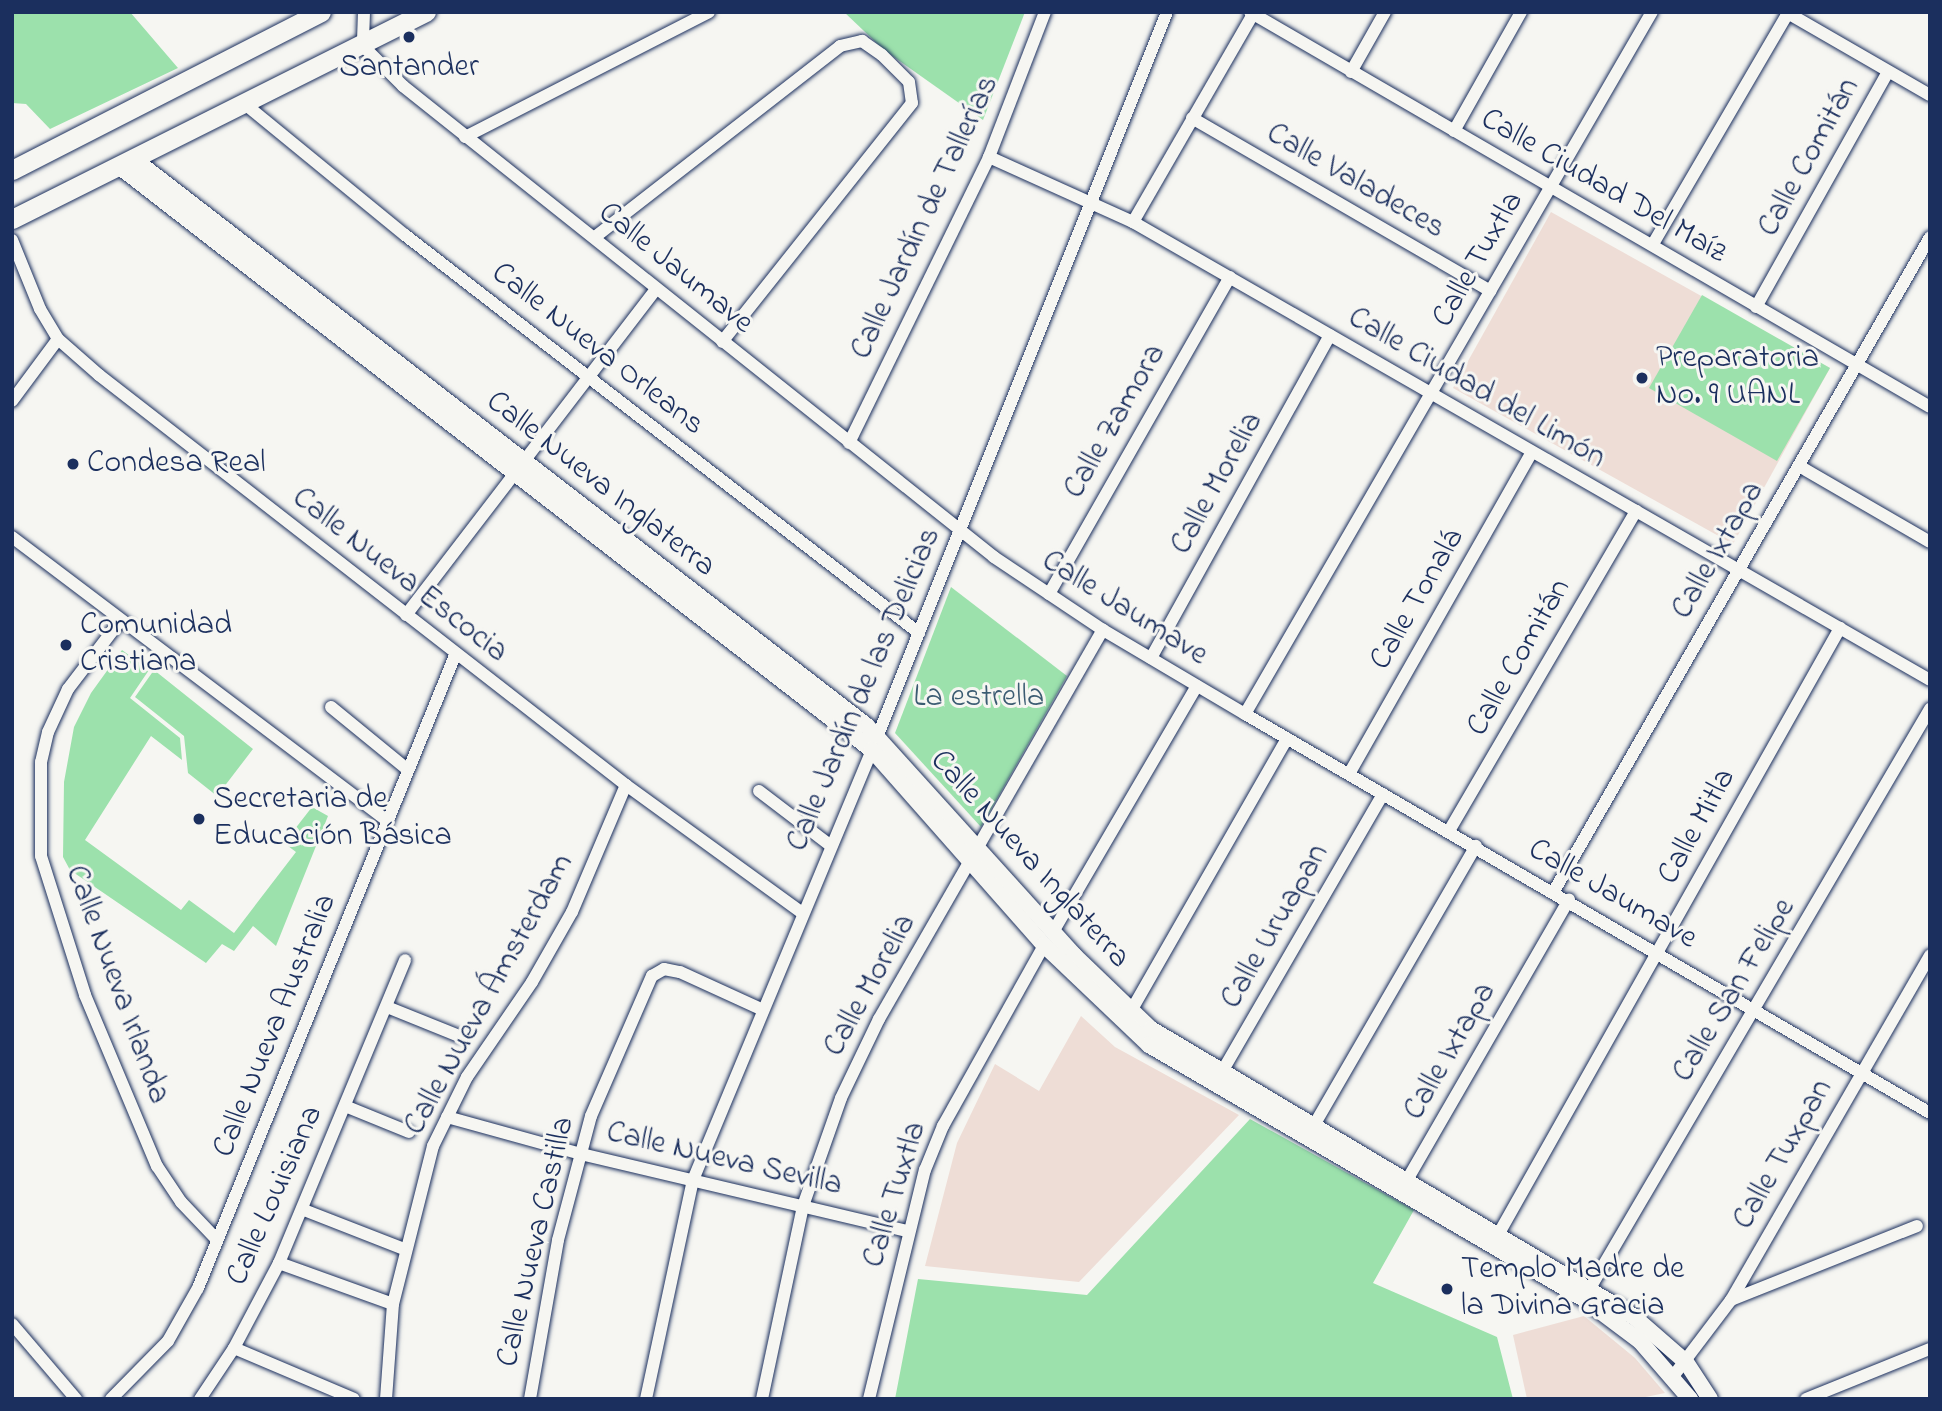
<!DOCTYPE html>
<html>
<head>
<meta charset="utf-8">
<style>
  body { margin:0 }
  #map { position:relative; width:1942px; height:1411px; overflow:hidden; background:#f6f6f2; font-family:"Indie Flower",sans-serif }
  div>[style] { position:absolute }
  .built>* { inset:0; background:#eeddd6 }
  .green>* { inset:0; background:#9ce1ac }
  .roads { filter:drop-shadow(0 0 2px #1b2f5e) drop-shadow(0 0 2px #1b2f5e) }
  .minor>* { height:12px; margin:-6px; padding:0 6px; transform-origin:6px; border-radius:6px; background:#f6f6f2 }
  .tertiary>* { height:16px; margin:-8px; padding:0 8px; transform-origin:8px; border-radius:8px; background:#f6f6f2 }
  .secondary>* { height:19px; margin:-9.5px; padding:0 9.5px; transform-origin:9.5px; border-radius:9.5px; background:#f6f6f2 }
  .dots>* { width:19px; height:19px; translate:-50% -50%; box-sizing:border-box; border:4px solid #f6f6f2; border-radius:50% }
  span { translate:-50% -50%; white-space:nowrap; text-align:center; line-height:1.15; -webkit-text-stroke:6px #f6f6f2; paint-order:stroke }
  .poi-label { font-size:32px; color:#1b2f5e }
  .left { translate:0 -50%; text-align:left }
  .street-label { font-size:32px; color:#1b2f5e }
  .park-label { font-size:32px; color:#3b5c72 }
  .frame { position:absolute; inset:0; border:14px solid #1b2f5e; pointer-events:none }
</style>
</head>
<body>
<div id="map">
  <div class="built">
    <i style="clip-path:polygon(1551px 212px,1830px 368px,1733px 544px,1453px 388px)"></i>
    <i style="clip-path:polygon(1081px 1016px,1115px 1047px,1239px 1115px,1079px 1282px,925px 1266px,957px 1143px,995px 1064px,1039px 1091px)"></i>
    <i style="clip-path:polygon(1584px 1316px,1635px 1358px,1665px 1393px,1636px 1399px,1527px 1399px,1513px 1335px)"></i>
  </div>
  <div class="green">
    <i style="clip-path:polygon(12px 12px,130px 12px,178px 68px,50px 129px,26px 104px,12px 103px)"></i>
    <i style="clip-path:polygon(844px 12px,1025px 12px,983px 120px,884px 50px)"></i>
    <i style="clip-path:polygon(1702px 295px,1830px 368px,1777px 461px,1649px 388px)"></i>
    <i style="clip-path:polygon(951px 587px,1067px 676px,981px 827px,895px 733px)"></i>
    <i style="clip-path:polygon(122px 650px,149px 670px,130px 698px,180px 738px,182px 760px,151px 736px,85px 840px,181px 910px,189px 900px,234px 933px,296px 852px,284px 843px,312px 807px,328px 816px,276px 946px,253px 926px,234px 951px,222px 944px,206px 963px,70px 870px,63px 857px,64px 782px,74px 727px,91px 693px)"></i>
    <i style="clip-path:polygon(154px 670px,253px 749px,217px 796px,188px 773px,184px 736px,135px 697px)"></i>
    <i style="clip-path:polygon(1250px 1119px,1414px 1210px,1373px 1283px,1497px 1337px,1513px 1399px,895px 1399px,918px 1279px,1087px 1295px)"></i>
  </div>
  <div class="roads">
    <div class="minor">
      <i style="left:364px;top:12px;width:34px;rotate:92deg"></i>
      <i style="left:363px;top:46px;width:57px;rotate:45deg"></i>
      <i style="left:403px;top:86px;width:756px;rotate:38.55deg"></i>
      <i style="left:994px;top:557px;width:131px;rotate:33.8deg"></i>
      <i style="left:1103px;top:630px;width:165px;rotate:30.6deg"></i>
      <i style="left:1245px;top:714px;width:793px;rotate:30.22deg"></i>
      <i style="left:1250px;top:12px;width:786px;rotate:30.15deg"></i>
      <i style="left:1786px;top:12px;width:166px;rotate:30deg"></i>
      <i style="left:1351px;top:72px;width:69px;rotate:-60.5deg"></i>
      <i style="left:246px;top:105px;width:205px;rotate:39.3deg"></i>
      <i style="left:405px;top:235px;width:650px;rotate:37.75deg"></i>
      <i style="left:1192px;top:118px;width:345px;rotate:30.1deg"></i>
      <i style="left:1454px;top:131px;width:137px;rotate:-60.6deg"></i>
      <i style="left:465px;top:137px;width:274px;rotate:-27.1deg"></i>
      <i style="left:989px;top:157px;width:158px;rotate:24.3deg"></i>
      <i style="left:1133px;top:222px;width:919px;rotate:29.88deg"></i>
      <i style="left:1133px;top:222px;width:242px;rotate:-60deg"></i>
      <i style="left:595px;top:237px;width:311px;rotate:-37.9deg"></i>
      <i style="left:840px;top:46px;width:23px;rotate:-13deg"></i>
      <i style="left:862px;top:41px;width:24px;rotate:35deg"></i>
      <i style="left:882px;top:55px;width:38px;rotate:45deg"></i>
      <i style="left:909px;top:82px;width:21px;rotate:82deg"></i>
      <i style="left:912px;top:103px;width:305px;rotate:128.5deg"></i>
      <i style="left:12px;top:240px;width:74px;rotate:67.9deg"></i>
      <i style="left:40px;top:309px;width:35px;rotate:59deg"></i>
      <i style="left:58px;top:339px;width:55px;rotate:41.3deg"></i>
      <i style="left:99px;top:375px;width:668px;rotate:37.88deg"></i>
      <i style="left:626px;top:785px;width:216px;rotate:36deg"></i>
      <i style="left:1653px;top:244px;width:268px;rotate:-59.7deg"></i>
      <i style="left:1756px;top:307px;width:270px;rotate:-60.7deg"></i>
      <i style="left:12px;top:401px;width:77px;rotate:-53.4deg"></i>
      <i style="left:849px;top:443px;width:318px;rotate:-63.9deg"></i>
      <i style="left:989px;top:157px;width:155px;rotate:-68.9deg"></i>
      <i style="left:1799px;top:466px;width:151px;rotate:30.1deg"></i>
      <i style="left:12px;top:537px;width:470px;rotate:37.1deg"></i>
      <i style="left:1049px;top:594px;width:365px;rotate:-60.3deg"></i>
      <i style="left:406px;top:615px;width:411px;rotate:-52.5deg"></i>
      <i style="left:120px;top:621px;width:86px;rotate:127.4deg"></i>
      <i style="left:68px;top:689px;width:47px;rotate:114.9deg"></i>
      <i style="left:48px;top:732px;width:31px;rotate:103deg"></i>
      <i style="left:41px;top:762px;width:94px;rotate:90deg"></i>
      <i style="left:41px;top:856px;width:146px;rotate:72.4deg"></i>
      <i style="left:85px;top:995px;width:186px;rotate:67.2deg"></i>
      <i style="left:157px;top:1166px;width:43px;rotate:56.3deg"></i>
      <i style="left:181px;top:1202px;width:52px;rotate:46.5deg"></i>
      <i style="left:1151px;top:658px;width:369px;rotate:-61deg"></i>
      <i style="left:331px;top:707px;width:99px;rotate:39.3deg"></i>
      <i style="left:1245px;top:714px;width:811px;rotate:-59.9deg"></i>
      <i style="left:1349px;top:774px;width:370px;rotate:-60.4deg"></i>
      <i style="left:759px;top:791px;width:89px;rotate:37.3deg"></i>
      <i style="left:1449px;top:831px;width:371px;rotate:-59.7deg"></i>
      <i style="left:1554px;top:891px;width:754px;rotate:-60.1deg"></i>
      <i style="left:1053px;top:932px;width:285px;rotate:-59.7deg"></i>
      <i style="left:387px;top:1007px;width:78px;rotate:21.9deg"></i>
      <i style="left:1131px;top:1011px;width:314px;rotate:-60.2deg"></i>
      <i style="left:1219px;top:1077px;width:327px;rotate:-59.9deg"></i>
      <i style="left:345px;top:1106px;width:69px;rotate:22.1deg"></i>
      <i style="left:447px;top:1117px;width:139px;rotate:15.4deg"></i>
      <i style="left:581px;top:1154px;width:336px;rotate:13.3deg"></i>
      <i style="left:1313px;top:1127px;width:325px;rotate:-59.9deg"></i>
      <i style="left:1403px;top:1187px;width:332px;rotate:-60deg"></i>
      <i style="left:304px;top:1210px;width:107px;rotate:21.3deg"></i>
      <i style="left:1498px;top:1235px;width:697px;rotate:-60.6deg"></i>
      <i style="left:279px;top:1263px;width:121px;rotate:19.8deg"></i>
      <i style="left:1586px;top:1295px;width:680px;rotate:-59.59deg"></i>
      <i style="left:1731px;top:1300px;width:200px;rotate:-21.7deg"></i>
      <i style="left:12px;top:1324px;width:99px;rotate:49.5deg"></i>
      <i style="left:234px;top:1348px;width:130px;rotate:23deg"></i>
      <i style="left:1674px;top:1375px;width:94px;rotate:-52.8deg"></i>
      <i style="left:1731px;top:1300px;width:398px;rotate:-60deg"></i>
      <i style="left:111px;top:1399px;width:81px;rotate:-45.5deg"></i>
      <i style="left:168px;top:1341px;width:61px;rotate:-60.5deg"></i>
      <i style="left:198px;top:1288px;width:685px;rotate:-67.89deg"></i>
      <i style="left:200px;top:1399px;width:61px;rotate:-56.3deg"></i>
      <i style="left:234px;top:1348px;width:96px;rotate:-62.1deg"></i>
      <i style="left:279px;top:1263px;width:328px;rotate:-67.4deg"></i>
      <i style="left:386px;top:1399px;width:95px;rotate:-85.8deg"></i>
      <i style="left:393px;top:1304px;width:163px;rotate:-75.8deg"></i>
      <i style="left:433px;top:1146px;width:77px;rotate:-63.8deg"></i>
      <i style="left:467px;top:1077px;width:115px;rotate:-55.6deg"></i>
      <i style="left:532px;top:982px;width:81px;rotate:-60.3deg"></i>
      <i style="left:572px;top:912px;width:138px;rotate:-67deg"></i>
      <i style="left:530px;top:1399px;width:161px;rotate:-80deg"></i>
      <i style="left:558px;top:1240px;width:128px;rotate:-75.1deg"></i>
      <i style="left:591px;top:1116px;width:153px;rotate:-66.5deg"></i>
      <i style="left:652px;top:976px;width:14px;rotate:-30deg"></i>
      <i style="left:664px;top:969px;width:16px;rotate:11deg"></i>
      <i style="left:680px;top:972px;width:89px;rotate:24.6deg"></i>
      <i style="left:646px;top:1399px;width:224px;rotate:-77.9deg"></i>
      <i style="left:693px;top:1180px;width:466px;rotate:-67.4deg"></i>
      <i style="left:872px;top:750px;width:795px;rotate:-68.21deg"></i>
      <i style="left:762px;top:1399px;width:197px;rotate:-78deg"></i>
      <i style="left:803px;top:1206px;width:114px;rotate:-70.6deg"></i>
      <i style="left:841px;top:1098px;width:88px;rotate:-64.3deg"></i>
      <i style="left:879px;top:1019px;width:449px;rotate:-60.1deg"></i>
      <i style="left:869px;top:1399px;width:236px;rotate:-76.3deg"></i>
      <i style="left:925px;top:1170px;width:48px;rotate:-67.8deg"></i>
      <i style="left:943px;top:1126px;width:207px;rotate:-60.8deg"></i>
      <i style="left:1806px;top:1399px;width:134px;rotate:-22deg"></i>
    </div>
    <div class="tertiary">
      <i style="left:135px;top:160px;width:925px;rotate:37.71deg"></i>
      <i style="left:867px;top:726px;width:309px;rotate:47.9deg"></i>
      <i style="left:1074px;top:955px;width:107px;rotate:43.9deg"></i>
      <i style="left:1151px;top:1029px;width:561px;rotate:30.77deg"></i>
      <i style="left:1633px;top:1316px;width:70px;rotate:41deg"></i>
      <i style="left:1686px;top:1362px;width:44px;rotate:57deg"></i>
      <i style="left:120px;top:167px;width:952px;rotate:37.79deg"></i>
      <i style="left:872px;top:750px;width:260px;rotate:48.6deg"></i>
      <i style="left:1044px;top:945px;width:145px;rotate:43.6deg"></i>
      <i style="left:1149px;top:1045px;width:504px;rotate:30.28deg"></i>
      <i style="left:1584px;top:1299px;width:70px;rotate:36.9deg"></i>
      <i style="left:1640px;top:1341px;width:77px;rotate:49.2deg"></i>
    </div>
    <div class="secondary">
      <i style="left:12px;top:170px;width:347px;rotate:-27.1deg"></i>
      <i style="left:12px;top:219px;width:463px;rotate:-26.6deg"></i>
    </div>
  </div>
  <div class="dots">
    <i style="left:409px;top:37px;background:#1b2f5e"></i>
    <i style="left:1642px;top:378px;background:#1b2f5e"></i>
    <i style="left:73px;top:464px;background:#1b2f5e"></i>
    <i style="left:66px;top:645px;background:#1b2f5e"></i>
    <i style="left:199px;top:819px;background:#1b2f5e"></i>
    <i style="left:1447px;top:1289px;background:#1b2f5e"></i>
  </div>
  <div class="poi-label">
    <span style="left:409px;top:68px">Santander</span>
    <span class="left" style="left:1656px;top:378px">Preparatoria<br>No. 9 UANL</span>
    <span class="left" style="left:87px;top:464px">Condesa Real</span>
    <span class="left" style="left:80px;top:645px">Comunidad<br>Cristiana</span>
    <span class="left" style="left:213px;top:819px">Secretaria de<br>Educación Básica</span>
    <span class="left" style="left:1461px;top:1289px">Templo Madre de<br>la Divina Gracia</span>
  </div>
  <div class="street-label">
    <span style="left:1810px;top:158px;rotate:-61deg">Calle Comitán</span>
    <span style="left:1355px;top:182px;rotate:30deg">Calle Valadeces</span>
    <span style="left:1603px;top:187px;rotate:30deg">Calle Ciudad Del Maíz</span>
    <span style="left:926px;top:218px;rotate:-65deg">Calle Jardín de Tallerías</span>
    <span style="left:1479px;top:260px;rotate:-60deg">Calle Tuxtla</span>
    <span style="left:675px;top:269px;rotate:39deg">Calle Jaumave</span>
    <span style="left:597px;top:350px;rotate:38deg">Calle Nueva Orleans</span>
    <span style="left:1476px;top:389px;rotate:30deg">Calle Ciudad del Limón</span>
    <span style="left:1116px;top:422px;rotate:-60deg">Calle Zamora</span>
    <span style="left:1218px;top:484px;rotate:-61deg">Calle Morelia</span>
    <span style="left:600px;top:485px;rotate:38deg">Calle Nueva Inglaterra</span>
    <span style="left:1719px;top:551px;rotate:-60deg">Calle Ixtapa</span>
    <span style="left:399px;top:576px;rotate:38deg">Calle Nueva Escocia</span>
    <span style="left:1418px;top:600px;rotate:-60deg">Calle Tonalá</span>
    <span style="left:1124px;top:609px;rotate:32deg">Calle Jaumave</span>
    <span style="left:1520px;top:658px;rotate:-60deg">Calle Comitán</span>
    <span style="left:865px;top:690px;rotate:-67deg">Calle Jardín de las Delicias</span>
    <span style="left:1698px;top:827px;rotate:-61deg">Calle Mitla</span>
    <span style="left:1029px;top:860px;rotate:48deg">Calle Nueva Inglaterra</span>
    <span style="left:1612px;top:895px;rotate:30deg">Calle Jaumave</span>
    <span style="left:1276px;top:927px;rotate:-60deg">Calle Uruapan</span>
    <span style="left:116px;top:985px;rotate:70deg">Calle Nueva Irlanda</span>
    <span style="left:871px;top:986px;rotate:-61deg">Calle Morelia</span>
    <span style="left:1735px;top:991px;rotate:-59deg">Calle San Felipe</span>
    <span style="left:490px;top:995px;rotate:-61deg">Calle Nueva Ámsterdam</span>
    <span style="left:276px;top:1026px;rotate:-68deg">Calle Nueva Australia</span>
    <span style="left:1451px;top:1052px;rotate:-60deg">Calle Ixtapa</span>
    <span style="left:1784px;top:1155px;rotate:-60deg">Calle Tuxpan</span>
    <span style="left:724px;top:1160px;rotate:13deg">Calle Nueva Sevilla</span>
    <span style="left:896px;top:1195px;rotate:-73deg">Calle Tuxtla</span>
    <span style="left:276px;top:1196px;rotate:-66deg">Calle Louisiana</span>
    <span style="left:537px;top:1242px;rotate:-77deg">Calle Nueva Castilla</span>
  </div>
  <div class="park-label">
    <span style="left:979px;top:698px">La estrella</span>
  </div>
  <div class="frame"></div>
</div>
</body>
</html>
